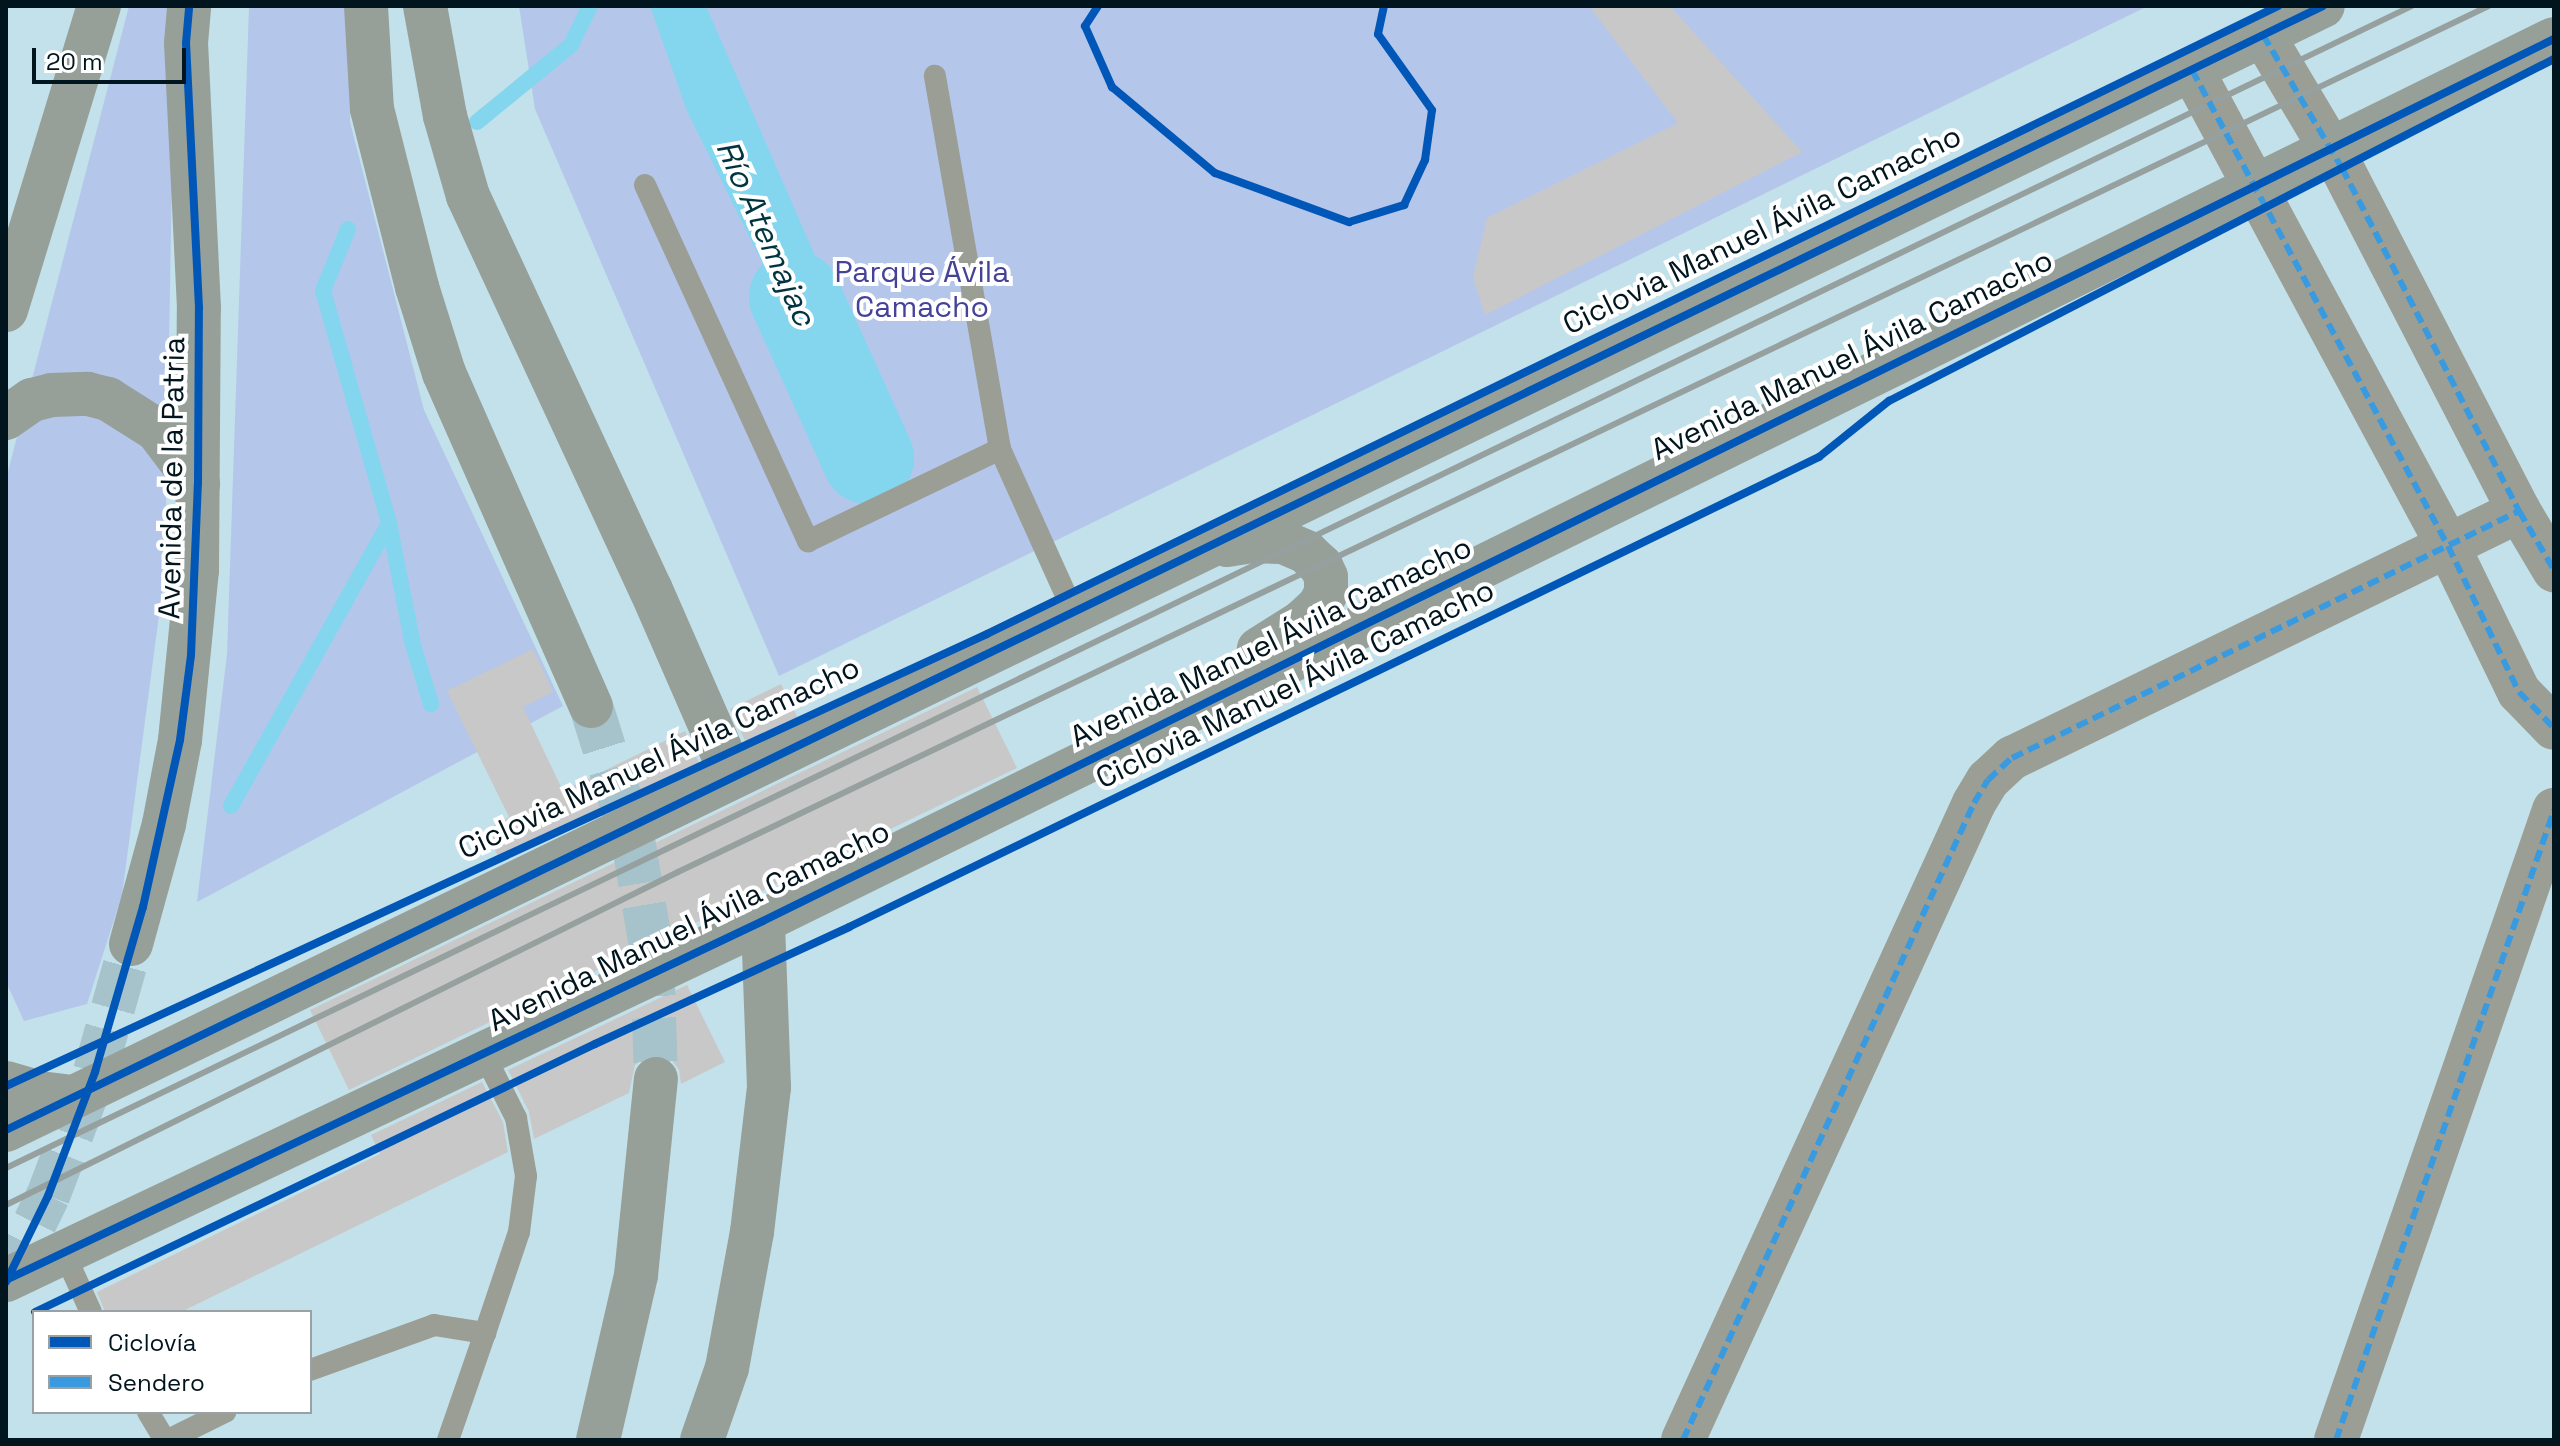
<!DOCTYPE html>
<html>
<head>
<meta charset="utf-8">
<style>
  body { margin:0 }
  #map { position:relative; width:2560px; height:1446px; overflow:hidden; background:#c3e1ea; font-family:"Space Grotesk",sans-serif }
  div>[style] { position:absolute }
  .green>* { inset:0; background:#b5c6eb }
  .water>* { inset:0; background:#83d6ee }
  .stream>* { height:16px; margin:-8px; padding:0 8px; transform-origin:8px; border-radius:8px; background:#83d6ee }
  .river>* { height:92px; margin:-46px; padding:0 46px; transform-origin:46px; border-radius:46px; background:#83d6ee }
  .building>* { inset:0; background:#c9c8c8 }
  .primary-tunnel>* { height:44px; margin-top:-22px; transform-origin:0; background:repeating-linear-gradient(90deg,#a6c2cb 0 44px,transparent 0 66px) }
  .service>* { height:22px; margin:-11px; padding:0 11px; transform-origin:11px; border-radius:11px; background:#9b9e95 }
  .minor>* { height:44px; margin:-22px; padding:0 22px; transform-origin:22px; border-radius:22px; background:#9b9e95 }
  .primary>* { height:44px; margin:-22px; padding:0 22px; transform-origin:22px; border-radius:22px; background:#96a099 }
  .rail>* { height:6px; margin:-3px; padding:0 3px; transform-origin:3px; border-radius:3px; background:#95a09f }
  .quiet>* { height:6px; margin-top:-3px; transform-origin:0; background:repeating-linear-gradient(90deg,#399adf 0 12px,transparent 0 18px) }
  .cycleway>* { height:8px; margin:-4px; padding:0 4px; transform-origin:4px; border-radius:4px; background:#0057b8 }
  span { translate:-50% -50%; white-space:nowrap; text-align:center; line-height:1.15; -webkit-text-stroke:8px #fff; paint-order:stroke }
  .street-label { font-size:30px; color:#00151d }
  .park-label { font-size:30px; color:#444398 }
  .water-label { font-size:32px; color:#003440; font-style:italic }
  .frame { position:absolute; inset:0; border:8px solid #00151d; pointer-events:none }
  .legend { position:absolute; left:32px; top:1310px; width:280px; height:104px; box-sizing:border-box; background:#fff; border:2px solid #99a1a5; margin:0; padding:10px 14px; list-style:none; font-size:24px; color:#00151d }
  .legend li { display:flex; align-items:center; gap:16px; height:40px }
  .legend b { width:40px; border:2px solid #99a1a5 }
  .scale { position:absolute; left:32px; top:48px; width:154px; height:36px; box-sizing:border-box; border:4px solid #00151d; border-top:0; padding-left:10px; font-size:24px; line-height:28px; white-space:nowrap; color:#00151d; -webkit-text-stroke:6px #fff; paint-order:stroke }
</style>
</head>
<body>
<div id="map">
  <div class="green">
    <i style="clip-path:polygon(129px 6px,175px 6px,165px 570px,122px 895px,87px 1004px,24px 1021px,6px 982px,6px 479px)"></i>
    <i style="clip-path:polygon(249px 6px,351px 6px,350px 122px,424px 410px,563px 706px,197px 902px,227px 654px)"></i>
    <i style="clip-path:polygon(519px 6px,2148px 6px,779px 676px,535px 109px)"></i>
  </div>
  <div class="water">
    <i style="clip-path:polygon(650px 6px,706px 6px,871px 384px,848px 413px,830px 400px,687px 111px)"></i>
  </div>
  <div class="stream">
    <i style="left:477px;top:122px;width:122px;rotate:-39.3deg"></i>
    <i style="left:571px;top:45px;width:43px;rotate:-64deg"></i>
    <i style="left:348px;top:229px;width:67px;rotate:112deg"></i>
    <i style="left:323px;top:291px;width:241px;rotate:74.1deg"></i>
    <i style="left:389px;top:523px;width:124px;rotate:78.9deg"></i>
    <i style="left:413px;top:645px;width:62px;rotate:73deg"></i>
    <i style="left:231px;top:806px;width:324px;rotate:-60.8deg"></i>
  </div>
  <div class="river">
    <i style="left:795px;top:297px;width:177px;rotate:65.6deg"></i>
  </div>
  <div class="building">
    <i style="clip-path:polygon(1589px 6px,1670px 6px,1802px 152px,1485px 315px,1473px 277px,1487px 218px,1678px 123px)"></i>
    <i style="clip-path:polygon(533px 649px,553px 692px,523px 707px,563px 791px,685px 731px,700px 765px,501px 862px,485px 830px,509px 817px,447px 691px)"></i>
    <i style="clip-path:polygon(781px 684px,798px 718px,746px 743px,730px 709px)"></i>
    <i style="clip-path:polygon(977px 687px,1017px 768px,349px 1090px,310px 1010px)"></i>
    <i style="clip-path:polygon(687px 985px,725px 1062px,681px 1084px,679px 1070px,671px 1059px,659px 1054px,647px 1056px,635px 1065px,629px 1093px,534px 1139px,529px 1112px,508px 1070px)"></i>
    <i style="clip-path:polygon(482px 1082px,503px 1122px,508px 1152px,181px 1312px,105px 1312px,97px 1292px,380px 1154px,371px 1135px)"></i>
  </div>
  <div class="primary-tunnel">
    <i style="left:591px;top:706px;width:140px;rotate:72.6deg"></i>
    <i style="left:633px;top:840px;width:114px;rotate:80.4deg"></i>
    <i style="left:652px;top:952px;width:127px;rotate:88.2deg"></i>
    <i style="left:6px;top:1282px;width:96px;rotate:-64deg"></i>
    <i style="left:48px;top:1196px;width:133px;rotate:-69.2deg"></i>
    <i style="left:95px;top:1072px;width:133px;rotate:-74.3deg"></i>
  </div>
  <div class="service">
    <i style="left:645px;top:185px;width:392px;rotate:65.4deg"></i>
    <i style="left:808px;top:541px;width:213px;rotate:-25.6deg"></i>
    <i style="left:1000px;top:449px;width:379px;rotate:-99.9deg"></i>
    <i style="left:1000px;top:449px;width:178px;rotate:65.7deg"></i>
    <i style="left:483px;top:1052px;width:74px;rotate:63.4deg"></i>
    <i style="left:516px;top:1118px;width:59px;rotate:80.2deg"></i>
    <i style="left:526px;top:1176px;width:56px;rotate:97.1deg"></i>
    <i style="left:519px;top:1232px;width:107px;rotate:108.6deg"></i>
    <i style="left:60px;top:1254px;width:7px;rotate:27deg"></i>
    <i style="left:66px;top:1257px;width:60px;rotate:65.6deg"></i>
    <i style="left:310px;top:1370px;width:132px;rotate:-19.9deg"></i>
    <i style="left:434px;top:1325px;width:52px;rotate:8.9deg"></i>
    <i style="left:485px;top:1333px;width:113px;rotate:109.1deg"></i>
    <i style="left:148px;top:1412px;width:33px;rotate:59deg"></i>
    <i style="left:168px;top:1440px;width:64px;rotate:-26.2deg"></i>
  </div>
  <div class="minor">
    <i style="left:2263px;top:35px;width:155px;rotate:59.3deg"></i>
    <i style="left:2342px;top:168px;width:386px;rotate:62.7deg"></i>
    <i style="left:2519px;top:511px;width:69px;rotate:59.3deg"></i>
    <i style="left:2192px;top:70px;width:540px;rotate:61.73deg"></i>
    <i style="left:2448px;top:546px;width:162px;rotate:64.1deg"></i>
    <i style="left:2519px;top:692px;width:50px;rotate:45.8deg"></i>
    <i style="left:1683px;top:1440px;width:700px;rotate:-65.45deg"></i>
    <i style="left:1974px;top:803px;width:27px;rotate:-59deg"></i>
    <i style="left:1988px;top:780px;width:33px;rotate:-43deg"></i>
    <i style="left:2012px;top:758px;width:564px;rotate:-25.97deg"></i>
    <i style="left:2336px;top:1440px;width:667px;rotate:-70.91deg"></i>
  </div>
  <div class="primary">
    <i style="left:366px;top:6px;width:103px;rotate:86.7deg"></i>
    <i style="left:372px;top:109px;width:184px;rotate:75.8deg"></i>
    <i style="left:417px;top:287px;width:90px;rotate:72.6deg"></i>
    <i style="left:444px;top:373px;width:364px;rotate:66.2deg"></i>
    <i style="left:425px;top:6px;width:112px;rotate:79.7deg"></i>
    <i style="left:445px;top:116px;width:83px;rotate:74deg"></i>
    <i style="left:468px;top:196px;width:434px;rotate:65.1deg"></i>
    <i style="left:651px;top:590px;width:202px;rotate:66.4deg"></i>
    <i style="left:6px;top:310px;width:318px;rotate:-73deg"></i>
    <i style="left:6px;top:418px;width:32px;rotate:-35deg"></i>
    <i style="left:32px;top:400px;width:21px;rotate:-14deg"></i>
    <i style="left:52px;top:395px;width:36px;rotate:-2deg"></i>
    <i style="left:88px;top:394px;width:21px;rotate:14deg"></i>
    <i style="left:108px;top:399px;width:58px;rotate:32.3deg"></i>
    <i style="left:157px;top:430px;width:68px;rotate:52.8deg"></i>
    <i style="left:1227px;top:545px;width:24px;rotate:-9deg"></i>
    <i style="left:1251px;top:541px;width:32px;rotate:2deg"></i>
    <i style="left:1283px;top:542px;width:25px;rotate:23deg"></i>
    <i style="left:1306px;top:552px;width:21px;rotate:43deg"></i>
    <i style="left:1321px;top:566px;width:12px;rotate:66deg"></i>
    <i style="left:1326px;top:577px;width:16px;rotate:90deg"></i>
    <i style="left:1326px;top:593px;width:15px;rotate:118deg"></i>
    <i style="left:1319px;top:606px;width:23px;rotate:137deg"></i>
    <i style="left:1302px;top:622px;width:51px;rotate:147.9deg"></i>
    <i style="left:131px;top:944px;width:124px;rotate:-74.6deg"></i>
    <i style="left:164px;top:824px;width:86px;rotate:-79.2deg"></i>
    <i style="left:180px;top:740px;width:171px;rotate:-84.3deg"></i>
    <i style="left:197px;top:570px;width:262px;rotate:-89.6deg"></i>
    <i style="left:199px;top:308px;width:265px;rotate:-92.8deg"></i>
    <i style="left:186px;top:43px;width:37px;rotate:-85deg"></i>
    <i style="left:6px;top:1083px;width:35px;rotate:16deg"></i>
    <i style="left:40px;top:1093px;width:33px;rotate:7deg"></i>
    <i style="left:6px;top:1130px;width:2575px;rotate:-25.88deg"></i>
    <i style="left:6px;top:1280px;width:838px;rotate:-25.37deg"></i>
    <i style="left:763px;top:921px;width:1996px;rotate:-26.22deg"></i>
    <i style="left:598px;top:1440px;width:169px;rotate:-77deg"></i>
    <i style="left:636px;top:1275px;width:197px;rotate:-84.2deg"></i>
    <i style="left:702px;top:1440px;width:76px;rotate:-70.9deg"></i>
    <i style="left:727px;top:1368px;width:138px;rotate:-79.6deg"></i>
    <i style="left:752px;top:1232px;width:146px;rotate:-83.3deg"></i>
    <i style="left:769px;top:1087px;width:166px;rotate:-92.1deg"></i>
  </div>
  <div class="rail">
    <i style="left:6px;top:1168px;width:2672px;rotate:-25.78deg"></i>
    <i style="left:6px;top:1205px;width:750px;rotate:-26.36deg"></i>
    <i style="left:678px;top:872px;width:2007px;rotate:-25.56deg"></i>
  </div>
  <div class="quiet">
    <i style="left:2263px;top:35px;width:155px;rotate:59.3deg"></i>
    <i style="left:2342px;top:168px;width:386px;rotate:62.7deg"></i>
    <i style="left:2519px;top:511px;width:69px;rotate:59.3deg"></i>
    <i style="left:2192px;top:70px;width:540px;rotate:61.73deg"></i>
    <i style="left:2448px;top:546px;width:162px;rotate:64.1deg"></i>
    <i style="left:2519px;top:692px;width:50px;rotate:45.8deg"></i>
    <i style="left:1683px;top:1440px;width:700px;rotate:-65.45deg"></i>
    <i style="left:1974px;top:803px;width:27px;rotate:-59deg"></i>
    <i style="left:1988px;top:780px;width:33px;rotate:-43deg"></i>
    <i style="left:2012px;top:758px;width:564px;rotate:-25.97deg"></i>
    <i style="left:2336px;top:1440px;width:667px;rotate:-70.91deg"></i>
  </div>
  <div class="cycleway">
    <i style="left:1098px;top:6px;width:24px;rotate:123deg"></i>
    <i style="left:1085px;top:26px;width:67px;rotate:66.1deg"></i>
    <i style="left:1112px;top:87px;width:134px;rotate:39.9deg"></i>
    <i style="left:1215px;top:173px;width:143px;rotate:20.1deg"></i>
    <i style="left:1349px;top:222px;width:58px;rotate:-17.2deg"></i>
    <i style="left:1404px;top:205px;width:50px;rotate:-65deg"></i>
    <i style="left:1425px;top:160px;width:50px;rotate:-82deg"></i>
    <i style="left:1432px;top:110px;width:93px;rotate:-125.4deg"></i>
    <i style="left:1378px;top:34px;width:29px;rotate:-78deg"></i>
    <i style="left:6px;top:1086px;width:1080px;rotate:-24.74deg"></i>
    <i style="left:987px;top:634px;width:1436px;rotate:-25.94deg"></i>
    <i style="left:6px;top:1130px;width:2575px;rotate:-25.88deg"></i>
    <i style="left:6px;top:1280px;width:838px;rotate:-25.37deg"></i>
    <i style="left:763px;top:921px;width:1996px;rotate:-26.22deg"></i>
    <i style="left:6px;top:1282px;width:96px;rotate:-64deg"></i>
    <i style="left:48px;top:1196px;width:133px;rotate:-69.2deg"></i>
    <i style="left:95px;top:1072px;width:172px;rotate:-73.8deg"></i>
    <i style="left:143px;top:907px;width:171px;rotate:-77.5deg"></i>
    <i style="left:180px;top:740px;width:86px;rotate:-82.6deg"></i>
    <i style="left:191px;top:655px;width:171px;rotate:-87.7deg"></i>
    <i style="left:198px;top:484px;width:176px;rotate:-89.7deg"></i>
    <i style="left:199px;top:308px;width:265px;rotate:-92.8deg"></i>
    <i style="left:186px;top:43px;width:37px;rotate:-85deg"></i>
    <i style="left:35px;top:1312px;width:621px;rotate:-25.57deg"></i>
    <i style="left:595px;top:1044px;width:280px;rotate:-24.7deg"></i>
    <i style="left:849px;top:927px;width:1078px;rotate:-25.85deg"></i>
    <i style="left:1819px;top:457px;width:90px;rotate:-38.7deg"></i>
    <i style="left:1889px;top:401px;width:748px;rotate:-27.22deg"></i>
  </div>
  <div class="street-label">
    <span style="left:1762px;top:230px;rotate:-26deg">Ciclovia Manuel Ávila Camacho</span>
    <span style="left:1852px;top:355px;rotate:-26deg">Avenida Manuel Ávila Camacho</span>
    <span style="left:172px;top:478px;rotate:-89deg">Avenida de la Patria</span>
    <span style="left:1271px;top:642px;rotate:-26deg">Avenida Manuel Ávila Camacho</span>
    <span style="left:1295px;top:684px;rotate:-26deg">Ciclovia Manuel Ávila Camacho</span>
    <span style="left:659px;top:758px;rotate:-25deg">Ciclovia Manuel Ávila Camacho</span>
    <span style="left:689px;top:926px;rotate:-26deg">Avenida Manuel Ávila Camacho</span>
  </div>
  <div class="park-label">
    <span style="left:922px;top:289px">Parque Ávila<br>Camacho</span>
  </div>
  <div class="water-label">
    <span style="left:766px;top:233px;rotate:66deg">Río Atemajac</span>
  </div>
  <div class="frame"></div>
  <ul class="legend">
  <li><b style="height:10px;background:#0057b8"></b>Ciclovía</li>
  <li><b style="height:10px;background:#399adf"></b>Sendero</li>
  </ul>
  <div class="scale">20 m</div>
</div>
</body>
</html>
